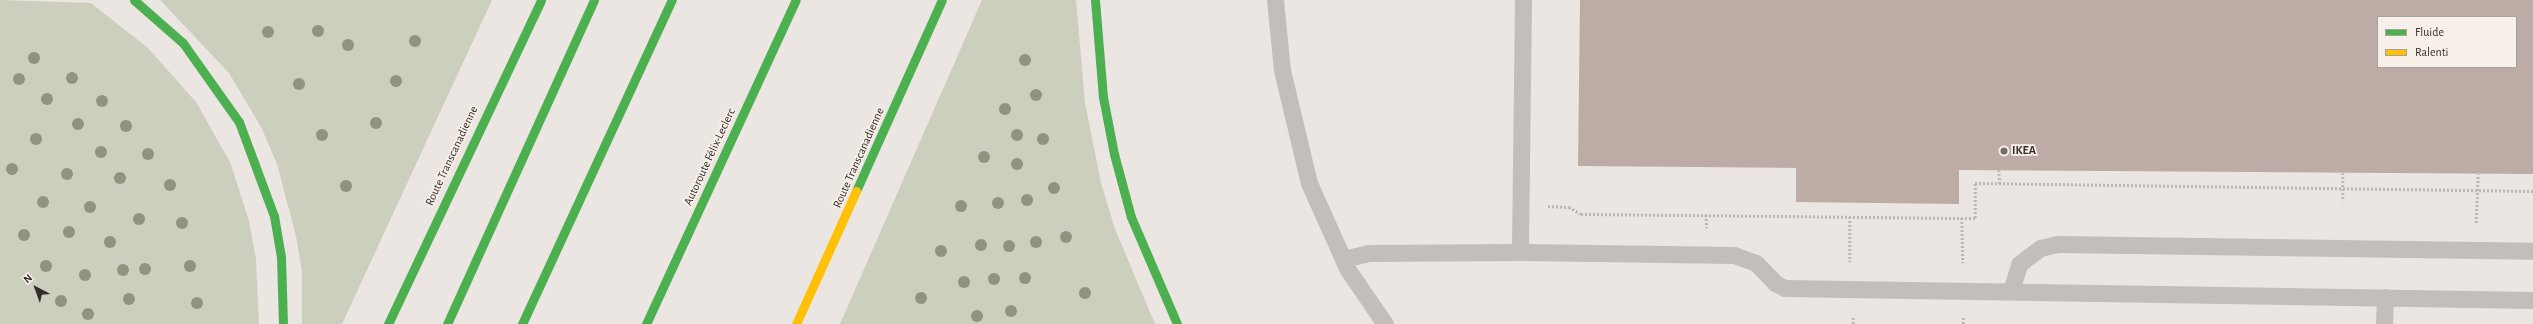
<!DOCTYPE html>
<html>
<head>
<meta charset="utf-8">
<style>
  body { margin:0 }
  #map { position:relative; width:2533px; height:324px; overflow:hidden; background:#ebe6e1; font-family:"Alegreya Sans",sans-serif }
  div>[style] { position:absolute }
  .green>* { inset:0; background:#cccfbd }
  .building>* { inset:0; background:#bcaca5 }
  .path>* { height:2.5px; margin-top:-1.25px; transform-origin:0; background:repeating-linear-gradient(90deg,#bcb7b3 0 2px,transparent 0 4px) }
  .lane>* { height:17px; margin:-8.5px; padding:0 8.5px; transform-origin:8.5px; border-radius:8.5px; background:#c4beba }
  .fast>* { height:9px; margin:-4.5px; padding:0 4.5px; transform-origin:4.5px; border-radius:4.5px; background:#4caf50 }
  .slow>* { height:9px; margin:-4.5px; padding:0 4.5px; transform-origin:4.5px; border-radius:4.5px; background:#ffc107 }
  .trees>* { width:12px; height:12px; margin:-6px; border-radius:50%; background:#8f9380 }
  .dots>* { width:11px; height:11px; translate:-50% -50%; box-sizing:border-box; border:2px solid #f7f0e9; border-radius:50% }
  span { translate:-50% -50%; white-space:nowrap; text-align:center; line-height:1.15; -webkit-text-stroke:3.5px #f7f0e9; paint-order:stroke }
  .poi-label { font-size:12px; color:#342c29; font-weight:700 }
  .left { translate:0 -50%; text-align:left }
  .street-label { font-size:12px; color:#342c29 }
  .legend { position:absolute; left:2377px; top:16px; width:140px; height:52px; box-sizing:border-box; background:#f7f0e9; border:1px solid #a9a29c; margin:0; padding:5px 7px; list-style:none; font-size:12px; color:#342c29 }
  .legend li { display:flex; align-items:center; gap:8px; height:20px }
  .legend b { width:20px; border:1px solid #a9a29c }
  .north { position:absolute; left:16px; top:268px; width:40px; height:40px; -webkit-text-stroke:3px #f7f0e9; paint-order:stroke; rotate:319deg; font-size:11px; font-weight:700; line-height:16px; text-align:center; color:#342c29 }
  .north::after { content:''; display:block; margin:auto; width:14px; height:18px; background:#342c29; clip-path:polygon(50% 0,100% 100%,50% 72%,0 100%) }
</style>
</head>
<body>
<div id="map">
  <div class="green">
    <i style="clip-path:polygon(0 0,91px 3px,148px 48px,196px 102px,230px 162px,249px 221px,256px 259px,259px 324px,0 324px)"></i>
    <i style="clip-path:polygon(160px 0,492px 0,342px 324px,302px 324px,302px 271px,296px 236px,277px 164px,262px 129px,229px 73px)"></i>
    <i style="clip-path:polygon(982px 0,1076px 0,1085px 103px,1101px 183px,1115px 229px,1155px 324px,840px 324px)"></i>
  </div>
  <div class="building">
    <i style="clip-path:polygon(evenodd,1580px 0,2533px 0,2533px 174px,1959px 170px,1959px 204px,1796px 202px,1796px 168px,1578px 166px,1580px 0,2378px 17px,2516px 17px,2516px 67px,2378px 67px,2378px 17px)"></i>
  </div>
  <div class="path">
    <i style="left:1999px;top:170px;width:14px;rotate:86deg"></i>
    <i style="left:2343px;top:173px;width:28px;rotate:90deg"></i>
    <i style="left:1548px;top:206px;width:21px;rotate:3deg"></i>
    <i style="left:1569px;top:207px;width:14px;rotate:30deg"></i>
    <i style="left:1581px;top:214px;width:394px;rotate:0.6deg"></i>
    <i style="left:1975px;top:218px;width:35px;rotate:-90deg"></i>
    <i style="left:1975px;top:183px;width:558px;rotate:0.82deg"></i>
    <i style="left:1706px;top:215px;width:13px;rotate:86deg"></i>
    <i style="left:1850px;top:217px;width:45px;rotate:90deg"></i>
    <i style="left:1962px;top:218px;width:45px;rotate:88.7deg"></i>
    <i style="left:2476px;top:223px;width:49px;rotate:-87.7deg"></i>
    <i style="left:1853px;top:324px;width:7px;rotate:-90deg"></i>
    <i style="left:1963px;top:324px;width:7px;rotate:-90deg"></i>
  </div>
  <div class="lane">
    <i style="left:1275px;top:0;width:70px;rotate:84.3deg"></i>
    <i style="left:1282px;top:70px;width:116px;rotate:76.6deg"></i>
    <i style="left:1309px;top:183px;width:95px;rotate:65.9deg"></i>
    <i style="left:1348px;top:270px;width:65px;rotate:55.6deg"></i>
    <i style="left:1523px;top:0;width:252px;rotate:90.7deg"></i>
    <i style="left:1520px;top:252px;width:214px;rotate:0.8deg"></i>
    <i style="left:1734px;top:255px;width:23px;rotate:20deg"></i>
    <i style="left:1756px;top:263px;width:28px;rotate:46deg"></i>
    <i style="left:1775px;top:283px;width:11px;rotate:27deg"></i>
    <i style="left:1785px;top:288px;width:748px;rotate:0.92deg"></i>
    <i style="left:1343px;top:259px;width:26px;rotate:-13deg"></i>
    <i style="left:1368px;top:253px;width:152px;rotate:-0.4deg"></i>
    <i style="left:2011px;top:291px;width:28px;rotate:-73deg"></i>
    <i style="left:2019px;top:264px;width:26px;rotate:-37deg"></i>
    <i style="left:2040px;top:248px;width:17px;rotate:-13deg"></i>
    <i style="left:2057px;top:244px;width:476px;rotate:0.8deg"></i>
    <i style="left:2384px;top:324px;width:27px;rotate:-88deg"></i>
  </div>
  <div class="fast">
    <i style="left:134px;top:0;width:65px;rotate:41.3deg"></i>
    <i style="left:183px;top:43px;width:97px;rotate:54.7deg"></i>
    <i style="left:239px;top:122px;width:100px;rotate:69.6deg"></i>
    <i style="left:274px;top:216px;width:42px;rotate:80.3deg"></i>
    <i style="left:281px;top:257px;width:67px;rotate:88.3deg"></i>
    <i style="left:1095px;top:0;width:97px;rotate:85.3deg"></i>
    <i style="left:1103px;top:97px;width:58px;rotate:79.1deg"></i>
    <i style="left:1114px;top:154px;width:65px;rotate:74.9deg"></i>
    <i style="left:1131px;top:217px;width:116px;rotate:66.7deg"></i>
    <i style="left:856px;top:191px;width:209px;rotate:-65.8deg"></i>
    <i style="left:388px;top:324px;width:358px;rotate:-64.7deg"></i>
    <i style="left:447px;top:324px;width:356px;rotate:-65.6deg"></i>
    <i style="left:522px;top:324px;width:357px;rotate:-65.2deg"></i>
    <i style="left:646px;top:324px;width:357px;rotate:-65.2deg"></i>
  </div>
  <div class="slow">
    <i style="left:796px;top:324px;width:146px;rotate:-65.7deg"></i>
  </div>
  <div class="trees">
    <i style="left:318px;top:31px"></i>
    <i style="left:268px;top:32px"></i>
    <i style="left:415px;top:41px"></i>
    <i style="left:348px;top:45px"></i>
    <i style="left:34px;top:58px"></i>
    <i style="left:1025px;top:60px"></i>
    <i style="left:72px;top:78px"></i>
    <i style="left:19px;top:79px"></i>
    <i style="left:396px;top:81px"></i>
    <i style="left:299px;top:84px"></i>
    <i style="left:1036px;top:95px"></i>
    <i style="left:47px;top:99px"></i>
    <i style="left:102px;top:101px"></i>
    <i style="left:1005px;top:109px"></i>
    <i style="left:376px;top:123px"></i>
    <i style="left:78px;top:124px"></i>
    <i style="left:126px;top:126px"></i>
    <i style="left:322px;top:135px"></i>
    <i style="left:1017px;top:135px"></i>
    <i style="left:36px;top:139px"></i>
    <i style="left:1043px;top:139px"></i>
    <i style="left:101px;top:152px"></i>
    <i style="left:148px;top:154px"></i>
    <i style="left:984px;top:157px"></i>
    <i style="left:1017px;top:164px"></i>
    <i style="left:12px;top:169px"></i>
    <i style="left:67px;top:174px"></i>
    <i style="left:120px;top:178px"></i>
    <i style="left:170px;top:185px"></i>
    <i style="left:346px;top:186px"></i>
    <i style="left:1054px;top:188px"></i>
    <i style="left:1027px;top:200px"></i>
    <i style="left:43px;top:202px"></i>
    <i style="left:998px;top:203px"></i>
    <i style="left:961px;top:206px"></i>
    <i style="left:90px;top:207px"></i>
    <i style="left:139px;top:219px"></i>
    <i style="left:182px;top:223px"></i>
    <i style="left:69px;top:232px"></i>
    <i style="left:24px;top:235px"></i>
    <i style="left:1066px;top:237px"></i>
    <i style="left:110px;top:242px"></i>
    <i style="left:1036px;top:242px"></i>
    <i style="left:981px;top:245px"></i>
    <i style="left:1009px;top:246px"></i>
    <i style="left:941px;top:251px"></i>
    <i style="left:46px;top:266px"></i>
    <i style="left:190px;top:266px"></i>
    <i style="left:145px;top:269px"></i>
    <i style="left:123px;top:270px"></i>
    <i style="left:85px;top:275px"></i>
    <i style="left:1025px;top:278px"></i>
    <i style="left:994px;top:279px"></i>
    <i style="left:964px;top:282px"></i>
    <i style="left:1085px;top:293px"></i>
    <i style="left:921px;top:298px"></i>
    <i style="left:129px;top:299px"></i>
    <i style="left:61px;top:301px"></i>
    <i style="left:197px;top:303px"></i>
    <i style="left:1011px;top:311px"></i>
    <i style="left:88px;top:314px"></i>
    <i style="left:977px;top:316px"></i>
  </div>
  <div class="dots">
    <i style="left:2004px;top:151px;background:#746d69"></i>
  </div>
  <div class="poi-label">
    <span class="left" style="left:2012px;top:151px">IKEA</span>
  </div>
  <div class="street-label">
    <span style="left:452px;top:156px;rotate:-65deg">Route Transcanadienne</span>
    <span style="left:710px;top:157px;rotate:-65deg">Autoroute Félix-Leclerc</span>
    <span style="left:859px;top:158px;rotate:-66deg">Route Transcanadienne</span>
  </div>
  <ul class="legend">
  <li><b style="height:5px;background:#4caf50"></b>Fluide</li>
  <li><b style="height:5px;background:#ffc107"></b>Ralenti</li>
  </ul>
  <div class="north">N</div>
</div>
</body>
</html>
